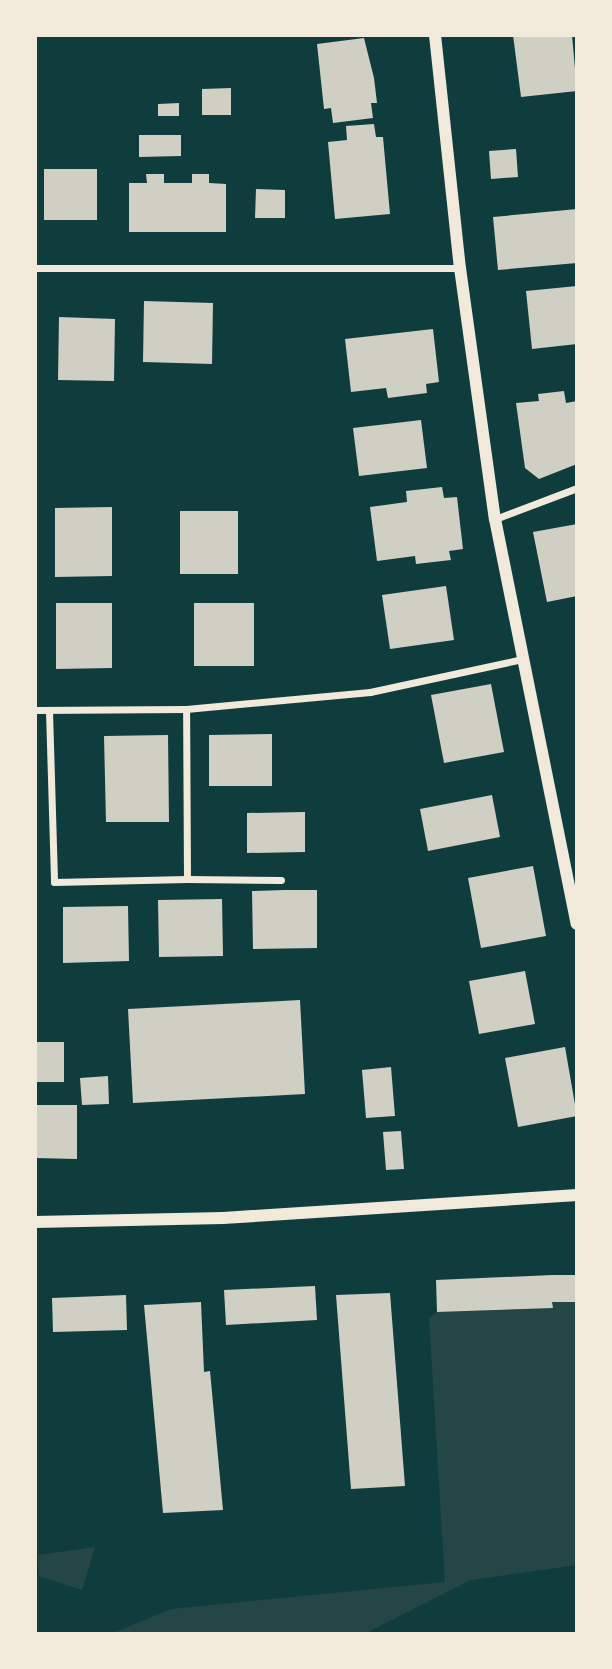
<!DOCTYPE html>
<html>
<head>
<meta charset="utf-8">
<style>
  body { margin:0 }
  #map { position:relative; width:612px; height:1669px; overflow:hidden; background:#0f3d3e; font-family:"Exo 2",sans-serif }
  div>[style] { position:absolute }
  .green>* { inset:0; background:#244646 }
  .building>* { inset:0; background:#cfcfc3 }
  .minor>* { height:7px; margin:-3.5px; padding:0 3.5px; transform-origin:3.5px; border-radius:3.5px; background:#f1e9da }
  .tertiary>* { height:12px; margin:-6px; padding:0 6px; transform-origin:6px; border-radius:6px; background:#f1e9da }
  span { translate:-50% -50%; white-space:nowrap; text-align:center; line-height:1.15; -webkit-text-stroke:5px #f1e9da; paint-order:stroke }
  .frame { position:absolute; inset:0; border:37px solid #f1e9da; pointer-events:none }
</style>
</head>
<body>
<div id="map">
  <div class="green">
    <i style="clip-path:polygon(552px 1302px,577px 1302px,577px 1565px,471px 1580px,364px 1634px,111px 1634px,171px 1609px,445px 1582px,429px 1318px,437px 1312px,552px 1308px)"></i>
    <i style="clip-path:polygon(95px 1547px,82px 1590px,39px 1576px,38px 1555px)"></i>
  </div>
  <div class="building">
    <i style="clip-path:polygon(513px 35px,572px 35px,577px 91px,521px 97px)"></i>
    <i style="clip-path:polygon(364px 38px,374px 78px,377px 103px,371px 103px,373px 118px,333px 123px,331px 108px,324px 109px,317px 44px)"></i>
    <i style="clip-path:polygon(231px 88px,231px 115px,202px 115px,202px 89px)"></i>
    <i style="clip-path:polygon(179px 103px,179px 116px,158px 116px,158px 104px)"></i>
    <i style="clip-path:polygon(374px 124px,376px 137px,383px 137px,390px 214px,335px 219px,328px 142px,347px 140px,346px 126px)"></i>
    <i style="clip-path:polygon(139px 135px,181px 135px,181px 156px,139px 157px)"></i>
    <i style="clip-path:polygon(516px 149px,518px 177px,491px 179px,489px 151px)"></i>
    <i style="clip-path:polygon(44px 169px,97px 169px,97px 220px,44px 220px)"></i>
    <i style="clip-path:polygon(146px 174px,164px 174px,164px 183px,192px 183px,192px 174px,209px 174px,209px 183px,226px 184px,226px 232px,129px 232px,129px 183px,147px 183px)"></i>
    <i style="clip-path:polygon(256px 189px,285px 190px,285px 218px,255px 218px)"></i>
    <i style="clip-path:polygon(577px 209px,577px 263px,498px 270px,493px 217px)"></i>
    <i style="clip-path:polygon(577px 286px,577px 344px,532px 349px,526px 291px)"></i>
    <i style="clip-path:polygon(144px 301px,213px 303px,212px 364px,143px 362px)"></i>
    <i style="clip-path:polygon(59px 317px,115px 319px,114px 381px,58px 380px)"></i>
    <i style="clip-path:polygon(433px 329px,439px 382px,426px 384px,427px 393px,388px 398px,386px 388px,351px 392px,345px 339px)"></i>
    <i style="clip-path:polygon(564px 391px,566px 403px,577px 401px,577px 464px,539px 479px,525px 468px,516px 403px,539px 401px,538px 394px)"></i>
    <i style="clip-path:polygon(421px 420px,427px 468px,359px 476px,353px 428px)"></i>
    <i style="clip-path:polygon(442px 487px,444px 498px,457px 497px,463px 549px,449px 551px,451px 560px,416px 564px,415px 556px,377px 561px,370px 507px,407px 502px,406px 491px)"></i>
    <i style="clip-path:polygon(112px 507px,112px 576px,55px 577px,55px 508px)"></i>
    <i style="clip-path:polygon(180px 511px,238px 511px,238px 574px,180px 574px)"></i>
    <i style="clip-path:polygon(577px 524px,577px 596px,547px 602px,533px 532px)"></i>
    <i style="clip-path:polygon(446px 586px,454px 640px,390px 649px,382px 595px)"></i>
    <i style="clip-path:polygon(56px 603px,112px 603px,112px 668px,56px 669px)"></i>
    <i style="clip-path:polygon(194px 603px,254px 603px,254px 666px,194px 666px)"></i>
    <i style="clip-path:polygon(491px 684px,504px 752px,444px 763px,431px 695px)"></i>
    <i style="clip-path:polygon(272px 734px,272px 786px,209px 786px,209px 735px)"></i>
    <i style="clip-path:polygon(168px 735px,169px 822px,106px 822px,104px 736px)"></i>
    <i style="clip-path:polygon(492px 795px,500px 837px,428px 851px,420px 809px)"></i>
    <i style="clip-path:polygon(305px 812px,305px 852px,247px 853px,247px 813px)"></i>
    <i style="clip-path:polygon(533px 866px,546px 936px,481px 948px,468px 878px)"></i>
    <i style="clip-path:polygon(284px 890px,317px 890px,317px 948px,253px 949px,252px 891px)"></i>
    <i style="clip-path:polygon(222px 899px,223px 956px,159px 957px,158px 900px)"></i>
    <i style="clip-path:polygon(128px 906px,129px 961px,63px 963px,63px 907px)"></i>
    <i style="clip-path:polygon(525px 971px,535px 1024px,479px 1034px,469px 981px)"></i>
    <i style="clip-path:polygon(300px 1000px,305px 1094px,133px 1103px,128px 1009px)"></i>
    <i style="clip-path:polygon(36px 1042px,64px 1042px,64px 1082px,35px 1082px)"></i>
    <i style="clip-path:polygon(565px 1047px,577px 1116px,518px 1127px,505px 1058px)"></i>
    <i style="clip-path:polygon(391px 1067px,395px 1116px,366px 1118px,362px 1070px)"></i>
    <i style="clip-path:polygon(108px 1076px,109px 1104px,82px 1105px,80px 1078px)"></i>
    <i style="clip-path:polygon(35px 1105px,77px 1105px,77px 1159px,35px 1158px)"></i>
    <i style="clip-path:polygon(401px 1131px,404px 1169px,386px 1170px,383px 1132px)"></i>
    <i style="clip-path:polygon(552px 1275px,577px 1275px,577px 1302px,552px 1302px,553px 1308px,437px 1312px,436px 1280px)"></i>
    <i style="clip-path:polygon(315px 1286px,317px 1320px,226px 1325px,224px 1290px)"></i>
    <i style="clip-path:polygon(390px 1293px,405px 1486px,351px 1489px,336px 1295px)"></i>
    <i style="clip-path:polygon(126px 1295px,127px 1330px,53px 1332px,52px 1298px)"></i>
    <i style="clip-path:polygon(201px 1302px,204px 1372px,210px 1371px,223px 1510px,163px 1513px,144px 1305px)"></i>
  </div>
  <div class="minor">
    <i style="left:35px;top:268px;width:425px"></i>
    <i style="left:495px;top:519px;width:88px;rotate:-20.7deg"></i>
    <i style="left:35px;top:710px;width:151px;rotate:-0.4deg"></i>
    <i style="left:186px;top:709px;width:185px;rotate:-5.3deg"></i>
    <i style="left:370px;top:692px;width:156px;rotate:-12.2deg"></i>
    <i style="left:49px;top:711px;width:171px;rotate:88.3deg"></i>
    <i style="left:54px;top:882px;width:133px;rotate:-1.3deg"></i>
    <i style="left:187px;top:879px;width:170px;rotate:-90.3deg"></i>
    <i style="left:187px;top:879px;width:94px;rotate:0.6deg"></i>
  </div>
  <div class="tertiary">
    <i style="left:435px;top:35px;width:234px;rotate:83.9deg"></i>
    <i style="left:460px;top:268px;width:253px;rotate:82.1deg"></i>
    <i style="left:495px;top:519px;width:413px;rotate:78.6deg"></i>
    <i style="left:35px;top:1222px;width:188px;rotate:-1.2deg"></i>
    <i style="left:223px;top:1218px;width:355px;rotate:-3.7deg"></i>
  </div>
  <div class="frame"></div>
</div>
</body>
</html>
